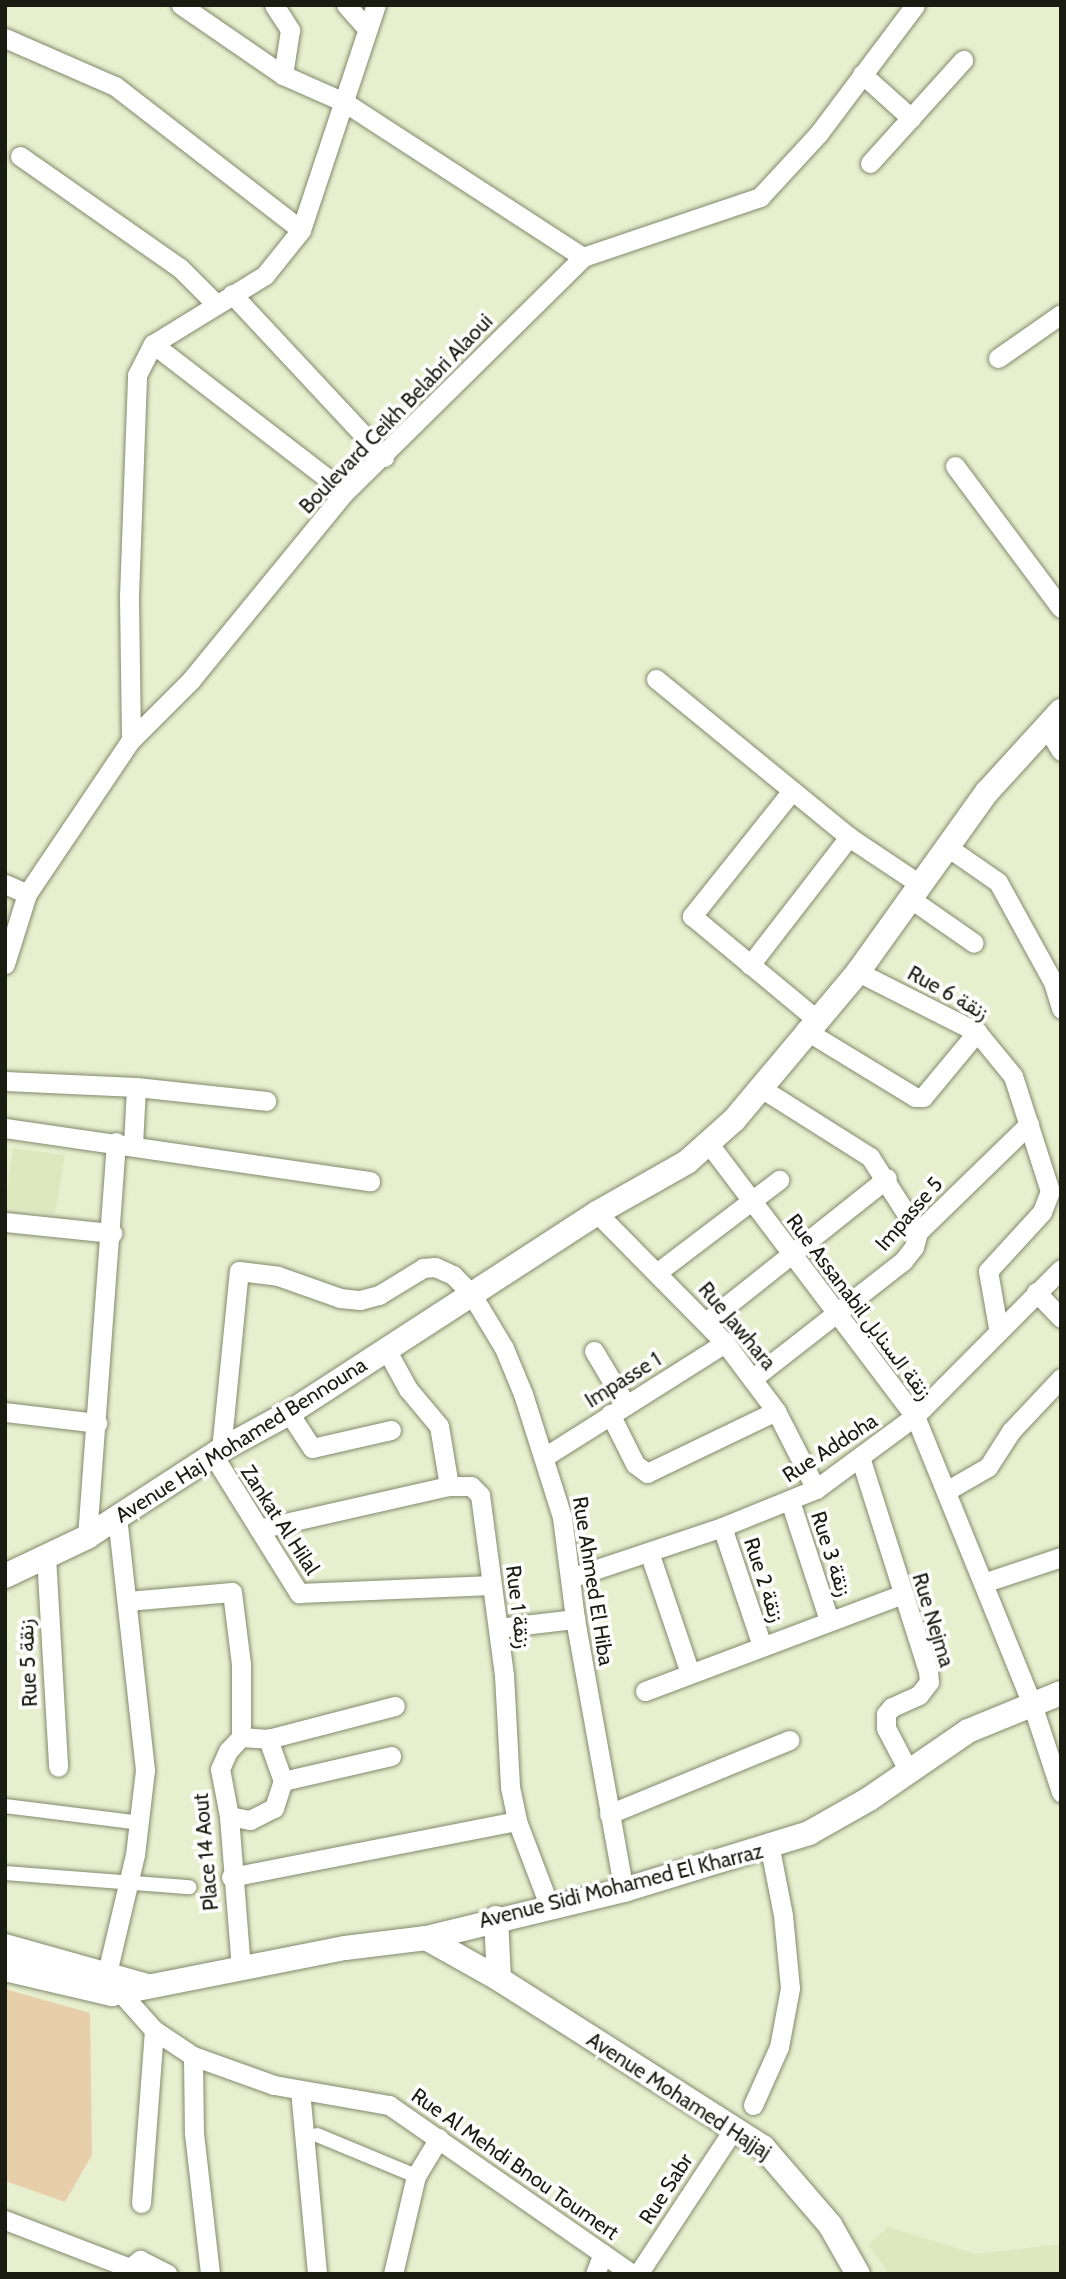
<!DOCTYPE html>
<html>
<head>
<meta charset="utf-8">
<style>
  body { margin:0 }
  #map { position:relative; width:1066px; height:2279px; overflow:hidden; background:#e8efcf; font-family:Cabin,Vazirmatn,sans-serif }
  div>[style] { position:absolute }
  .built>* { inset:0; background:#dfe7bf }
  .green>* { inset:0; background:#e7cfac }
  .roads { filter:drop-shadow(0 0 2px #83896c) drop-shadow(0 0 2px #83896c) }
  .pedestrian>* { height:14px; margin:-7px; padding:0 7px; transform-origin:7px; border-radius:7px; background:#fff }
  .minor>* { height:19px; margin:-9.5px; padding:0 9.5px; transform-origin:9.5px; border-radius:9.5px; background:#fff }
  .tertiary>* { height:24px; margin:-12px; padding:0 12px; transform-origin:12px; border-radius:12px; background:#fff }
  span { translate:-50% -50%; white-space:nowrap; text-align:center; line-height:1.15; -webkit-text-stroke:7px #fff; paint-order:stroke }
  .street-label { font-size:21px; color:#1a1c11 }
  .frame { position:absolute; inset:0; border:7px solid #1a1c11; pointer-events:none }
</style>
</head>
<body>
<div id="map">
  <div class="built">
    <i style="clip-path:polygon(13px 1148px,65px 1155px,55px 1214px,5px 1207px)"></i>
    <i style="clip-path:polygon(888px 2227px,976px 2254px,1061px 2244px,1061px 2274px,889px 2274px,868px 2245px)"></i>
  </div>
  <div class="green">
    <i style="clip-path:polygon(5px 1989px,90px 2013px,92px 2155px,65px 2202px,5px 2181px)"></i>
  </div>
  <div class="roads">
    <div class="pedestrian">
      <i style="left:5px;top:1806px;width:137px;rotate:7.1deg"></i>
      <i style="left:5px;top:1873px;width:185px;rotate:4.4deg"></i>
      <i style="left:317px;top:2135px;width:107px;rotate:22.5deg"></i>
    </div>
    <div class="minor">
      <i style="left:181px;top:5px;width:124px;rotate:34.5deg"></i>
      <i style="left:274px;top:5px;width:30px;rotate:57deg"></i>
      <i style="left:290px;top:30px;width:46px;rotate:98.8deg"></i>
      <i style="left:283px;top:75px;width:67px;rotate:23.9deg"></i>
      <i style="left:344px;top:102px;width:285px;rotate:33deg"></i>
      <i style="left:346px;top:5px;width:28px;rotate:48deg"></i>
      <i style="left:5px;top:38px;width:120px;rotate:23.6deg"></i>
      <i style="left:115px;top:86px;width:235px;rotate:37.7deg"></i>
      <i style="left:862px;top:74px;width:66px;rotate:41.9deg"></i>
      <i style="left:20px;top:156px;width:195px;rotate:35deg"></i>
      <i style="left:180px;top:268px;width:51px;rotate:45deg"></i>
      <i style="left:870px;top:163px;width:139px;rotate:-47.9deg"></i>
      <i style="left:232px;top:294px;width:223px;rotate:47deg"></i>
      <i style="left:153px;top:344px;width:242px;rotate:37.6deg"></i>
      <i style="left:998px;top:358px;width:77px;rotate:-34.9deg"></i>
      <i style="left:955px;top:466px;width:177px;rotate:53.3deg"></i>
      <i style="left:656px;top:679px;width:249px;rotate:39.3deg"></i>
      <i style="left:849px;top:837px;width:83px;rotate:33.7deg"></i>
      <i style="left:1046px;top:726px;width:29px;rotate:59deg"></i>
      <i style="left:131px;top:740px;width:144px;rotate:-90.8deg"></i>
      <i style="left:129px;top:596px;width:221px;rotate:-87.9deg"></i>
      <i style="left:137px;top:375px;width:35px;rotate:-63deg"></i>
      <i style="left:153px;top:344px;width:132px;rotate:-31.6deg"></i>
      <i style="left:265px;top:275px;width:58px;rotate:-51.3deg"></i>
      <i style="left:301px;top:230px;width:237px;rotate:-71.6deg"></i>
      <i style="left:791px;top:792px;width:159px;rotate:128.6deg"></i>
      <i style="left:692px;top:916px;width:161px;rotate:39.7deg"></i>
      <i style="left:946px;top:846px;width:63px;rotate:34.7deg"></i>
      <i style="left:998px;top:882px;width:114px;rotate:61.2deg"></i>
      <i style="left:1053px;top:982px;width:28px;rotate:73deg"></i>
      <i style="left:5px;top:884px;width:24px;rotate:24deg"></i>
      <i style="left:908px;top:897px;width:80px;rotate:34.9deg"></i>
      <i style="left:5px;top:964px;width:73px;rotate:-72.6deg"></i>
      <i style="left:27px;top:894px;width:186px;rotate:-56deg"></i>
      <i style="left:131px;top:740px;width:85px;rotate:-45deg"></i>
      <i style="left:191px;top:680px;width:243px;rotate:-50.7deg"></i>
      <i style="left:345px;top:492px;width:334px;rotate:-44.6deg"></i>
      <i style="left:583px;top:257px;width:187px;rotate:-18.7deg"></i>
      <i style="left:760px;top:197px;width:87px;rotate:-47.3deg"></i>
      <i style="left:819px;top:133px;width:160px;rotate:-53.1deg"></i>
      <i style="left:750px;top:965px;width:162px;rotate:-52.3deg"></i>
      <i style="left:858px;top:972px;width:133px;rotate:26.8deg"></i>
      <i style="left:977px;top:1032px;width:57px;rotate:50.7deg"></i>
      <i style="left:1013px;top:1076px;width:121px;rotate:72.2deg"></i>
      <i style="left:1050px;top:1191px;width:22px;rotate:111deg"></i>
      <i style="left:1042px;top:1212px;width:80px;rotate:132.5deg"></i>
      <i style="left:988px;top:1271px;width:58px;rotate:80deg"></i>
      <i style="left:805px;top:1030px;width:129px;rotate:31.3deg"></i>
      <i style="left:915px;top:1097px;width:8px"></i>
      <i style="left:923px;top:1097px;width:85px;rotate:-50.3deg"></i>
      <i style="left:5px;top:1081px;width:131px;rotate:2.6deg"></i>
      <i style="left:136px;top:1087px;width:131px;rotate:6.1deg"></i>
      <i style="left:761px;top:1088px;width:129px;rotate:32.3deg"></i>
      <i style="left:870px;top:1157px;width:89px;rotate:57.4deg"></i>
      <i style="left:5px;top:1128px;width:369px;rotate:8.3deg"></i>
      <i style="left:709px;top:1144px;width:341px;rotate:52.9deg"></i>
      <i style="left:915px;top:1416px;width:311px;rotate:67.9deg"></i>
      <i style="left:1032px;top:1704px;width:93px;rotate:71.8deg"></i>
      <i style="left:133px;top:1145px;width:58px;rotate:-87deg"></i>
      <i style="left:597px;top:1213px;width:182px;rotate:45.4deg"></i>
      <i style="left:725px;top:1343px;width:85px;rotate:53.1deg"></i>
      <i style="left:776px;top:1411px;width:88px;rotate:62.9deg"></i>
      <i style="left:5px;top:1222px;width:108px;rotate:5.9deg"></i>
      <i style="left:659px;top:1271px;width:151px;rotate:-37.2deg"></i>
      <i style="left:1036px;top:1292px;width:36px;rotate:46deg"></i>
      <i style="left:706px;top:1322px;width:231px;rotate:-38.5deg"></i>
      <i style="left:386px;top:1349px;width:46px;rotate:61.2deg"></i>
      <i style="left:408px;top:1389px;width:48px;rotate:50deg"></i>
      <i style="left:439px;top:1426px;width:61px;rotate:80.5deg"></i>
      <i style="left:449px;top:1486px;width:22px"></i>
      <i style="left:471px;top:1486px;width:13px;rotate:45deg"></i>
      <i style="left:480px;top:1495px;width:182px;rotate:82.4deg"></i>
      <i style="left:504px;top:1675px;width:112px;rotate:86.9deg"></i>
      <i style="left:510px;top:1787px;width:35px;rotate:78deg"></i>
      <i style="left:517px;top:1821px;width:93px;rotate:69.2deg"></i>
      <i style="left:594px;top:1351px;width:63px;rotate:59.3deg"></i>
      <i style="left:752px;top:1379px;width:192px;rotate:-38deg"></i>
      <i style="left:903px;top:1261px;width:18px;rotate:-52deg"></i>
      <i style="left:914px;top:1247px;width:16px;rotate:-75deg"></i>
      <i style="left:918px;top:1232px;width:155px;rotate:-44.2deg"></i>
      <i style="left:5px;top:1412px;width:93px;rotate:6.8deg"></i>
      <i style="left:289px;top:1413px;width:42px;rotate:56.7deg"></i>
      <i style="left:312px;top:1448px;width:81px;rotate:-12.8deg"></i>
      <i style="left:610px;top:1414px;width:56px;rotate:63.4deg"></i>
      <i style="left:635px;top:1464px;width:15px;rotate:37deg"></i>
      <i style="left:647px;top:1473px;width:143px;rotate:-25.7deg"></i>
      <i style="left:221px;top:1450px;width:180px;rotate:-84.3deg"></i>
      <i style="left:239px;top:1271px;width:39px;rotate:7deg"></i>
      <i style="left:278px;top:1276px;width:66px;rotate:19.5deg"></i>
      <i style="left:340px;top:1298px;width:20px;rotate:6deg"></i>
      <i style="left:360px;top:1300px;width:20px;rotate:-15deg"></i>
      <i style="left:379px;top:1295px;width:52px;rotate:-31.5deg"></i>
      <i style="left:423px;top:1268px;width:12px;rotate:-5deg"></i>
      <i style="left:435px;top:1267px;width:20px;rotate:24deg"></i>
      <i style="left:453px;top:1275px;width:28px;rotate:46deg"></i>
      <i style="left:472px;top:1295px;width:62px;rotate:58.9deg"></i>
      <i style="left:504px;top:1348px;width:50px;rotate:67.6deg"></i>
      <i style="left:523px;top:1394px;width:129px;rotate:72.4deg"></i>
      <i style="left:562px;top:1517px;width:103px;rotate:82.7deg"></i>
      <i style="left:575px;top:1619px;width:275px;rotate:79.8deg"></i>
      <i style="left:213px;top:1455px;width:163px;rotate:58.1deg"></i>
      <i style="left:299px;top:1593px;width:193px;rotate:-2.4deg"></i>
      <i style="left:546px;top:1456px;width:212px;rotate:-32.3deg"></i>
      <i style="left:861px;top:1460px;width:221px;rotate:72.4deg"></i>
      <i style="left:928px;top:1671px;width:11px;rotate:85deg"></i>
      <i style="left:929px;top:1682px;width:16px;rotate:128deg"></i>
      <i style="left:919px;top:1695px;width:30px;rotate:156deg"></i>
      <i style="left:892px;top:1707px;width:9px;rotate:131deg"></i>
      <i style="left:886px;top:1714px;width:14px;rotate:90deg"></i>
      <i style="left:886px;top:1728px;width:47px;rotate:62.4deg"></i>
      <i style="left:948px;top:1490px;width:46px;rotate:-29.9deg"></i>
      <i style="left:988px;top:1467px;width:43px;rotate:-57.4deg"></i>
      <i style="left:1011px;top:1431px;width:73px;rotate:-46.7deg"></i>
      <i style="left:790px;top:1501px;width:125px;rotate:71.9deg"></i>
      <i style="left:722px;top:1527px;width:126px;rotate:71.4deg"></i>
      <i style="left:259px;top:1529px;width:195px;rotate:-12.8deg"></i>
      <i style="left:87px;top:1537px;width:396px;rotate:-85.8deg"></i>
      <i style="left:649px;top:1552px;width:128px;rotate:71.3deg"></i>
      <i style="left:46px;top:1556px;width:211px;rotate:86.7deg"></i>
      <i style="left:570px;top:1578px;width:160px;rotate:-18.5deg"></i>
      <i style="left:722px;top:1527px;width:101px;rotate:-22deg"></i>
      <i style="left:816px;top:1489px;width:123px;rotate:-36.4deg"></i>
      <i style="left:915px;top:1416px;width:207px;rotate:-45.2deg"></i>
      <i style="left:983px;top:1583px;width:82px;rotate:-18.4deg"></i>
      <i style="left:127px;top:1601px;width:105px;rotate:-4.9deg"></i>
      <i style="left:232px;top:1592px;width:73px;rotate:82.9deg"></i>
      <i style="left:241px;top:1664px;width:73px;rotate:90deg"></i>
      <i style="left:498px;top:1628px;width:78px;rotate:-6.7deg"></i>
      <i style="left:645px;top:1691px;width:273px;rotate:-20.6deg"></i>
      <i style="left:241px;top:1737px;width:27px;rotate:4deg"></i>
      <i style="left:268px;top:1739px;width:131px;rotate:-14.6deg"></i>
      <i style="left:283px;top:1781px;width:111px;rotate:-13deg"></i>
      <i style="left:609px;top:1814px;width:195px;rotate:-22.3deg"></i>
      <i style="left:229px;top:1816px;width:21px;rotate:11deg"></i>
      <i style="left:250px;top:1820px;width:27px;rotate:-27deg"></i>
      <i style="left:274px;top:1808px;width:28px;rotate:-72deg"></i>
      <i style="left:283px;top:1781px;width:45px;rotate:-109.7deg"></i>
      <i style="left:231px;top:1877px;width:291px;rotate:-11.1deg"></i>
      <i style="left:241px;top:1969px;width:153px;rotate:-94.5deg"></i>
      <i style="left:229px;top:1816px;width:48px;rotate:-100.8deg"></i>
      <i style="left:220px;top:1769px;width:20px;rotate:-66deg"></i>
      <i style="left:228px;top:1751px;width:19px;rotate:-47deg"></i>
      <i style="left:107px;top:1973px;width:121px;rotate:-76.7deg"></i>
      <i style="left:135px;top:1855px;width:86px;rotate:-83.3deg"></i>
      <i style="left:145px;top:1770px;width:254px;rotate:-96.3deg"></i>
      <i style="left:123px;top:1981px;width:12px;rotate:99deg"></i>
      <i style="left:121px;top:1993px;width:50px;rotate:48.3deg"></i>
      <i style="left:154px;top:2030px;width:47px;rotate:33.7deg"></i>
      <i style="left:193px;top:2056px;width:86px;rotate:19.7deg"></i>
      <i style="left:274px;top:2085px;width:117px;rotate:9.9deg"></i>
      <i style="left:389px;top:2105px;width:296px;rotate:34.8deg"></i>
      <i style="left:193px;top:2056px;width:77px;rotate:89.3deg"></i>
      <i style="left:194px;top:2133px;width:142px;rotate:83.5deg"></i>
      <i style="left:300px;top:2090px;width:185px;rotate:84.7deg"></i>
      <i style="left:753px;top:2105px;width:64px;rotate:-65.9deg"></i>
      <i style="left:779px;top:2047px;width:60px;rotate:-79.4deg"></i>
      <i style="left:790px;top:1988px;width:73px;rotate:-95.5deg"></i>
      <i style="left:783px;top:1915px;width:67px;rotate:-101.1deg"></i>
      <i style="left:141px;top:2203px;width:173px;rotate:-85.7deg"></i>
      <i style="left:5px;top:2220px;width:134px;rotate:21deg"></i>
      <i style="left:130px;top:2268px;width:13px;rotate:-39deg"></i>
      <i style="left:140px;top:2260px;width:31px;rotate:27deg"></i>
      <i style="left:393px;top:2274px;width:101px;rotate:-76.8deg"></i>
      <i style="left:416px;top:2176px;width:44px;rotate:-58.8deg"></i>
      <i style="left:595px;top:2274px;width:22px;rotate:-69deg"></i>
      <i style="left:638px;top:2274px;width:173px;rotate:-56.6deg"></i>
    </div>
    <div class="tertiary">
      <i style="left:5px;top:1576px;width:91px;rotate:-25.4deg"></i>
      <i style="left:87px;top:1537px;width:160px;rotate:-33deg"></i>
      <i style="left:221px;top:1450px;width:77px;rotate:-28.6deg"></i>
      <i style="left:289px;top:1413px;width:367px;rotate:-33deg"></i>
      <i style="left:597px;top:1213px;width:103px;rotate:-29.5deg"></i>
      <i style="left:687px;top:1162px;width:63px;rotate:-41.8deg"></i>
      <i style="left:734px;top:1120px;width:193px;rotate:-50deg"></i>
      <i style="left:858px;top:972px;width:221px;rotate:-54.4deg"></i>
      <i style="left:987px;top:792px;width:110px;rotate:-47.6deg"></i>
      <i style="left:496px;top:1918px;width:61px;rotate:87.2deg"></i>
      <i style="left:426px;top:1938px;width:84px;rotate:29.3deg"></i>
      <i style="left:499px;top:1979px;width:313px;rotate:32.5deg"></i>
      <i style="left:763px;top:2147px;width:103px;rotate:49.3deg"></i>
      <i style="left:830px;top:2225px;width:56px;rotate:60.3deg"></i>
      <i style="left:5px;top:1946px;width:148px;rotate:15.7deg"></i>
      <i style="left:5px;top:1969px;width:110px;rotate:13.2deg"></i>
      <i style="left:112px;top:1994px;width:237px;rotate:-11.2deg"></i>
      <i style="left:345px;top:1948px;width:82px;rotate:-7deg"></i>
      <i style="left:426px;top:1938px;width:204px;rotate:-13.6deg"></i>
      <i style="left:624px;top:1890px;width:194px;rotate:-17.1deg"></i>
      <i style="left:809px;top:1833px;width:69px;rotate:-29.5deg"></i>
      <i style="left:869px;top:1799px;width:120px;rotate:-34.5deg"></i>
      <i style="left:968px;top:1731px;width:100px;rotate:-22.2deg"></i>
    </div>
  </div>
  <div class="street-label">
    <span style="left:396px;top:414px;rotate:-46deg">Boulevard Ceikh Belabri Alaoui</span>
    <span style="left:948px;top:993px;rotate:29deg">Rue 6 زنقة</span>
    <span style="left:909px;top:1214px;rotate:-49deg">Impasse 5</span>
    <span style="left:859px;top:1307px;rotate:53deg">Rue Assanabil زنقة السنابل</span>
    <span style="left:737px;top:1326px;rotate:50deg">Rue Jawhara</span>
    <span style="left:623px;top:1380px;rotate:-32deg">Impasse 1</span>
    <span style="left:241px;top:1440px;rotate:-32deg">Avenue Haj Mohamed Bennouna</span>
    <span style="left:830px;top:1448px;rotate:-33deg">Rue Addoha</span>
    <span style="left:280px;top:1520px;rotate:57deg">Zankat Al Hilal</span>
    <span style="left:831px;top:1554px;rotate:72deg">Rue 3 زنقة</span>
    <span style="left:764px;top:1580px;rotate:72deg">Rue 2 زنقة</span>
    <span style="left:593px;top:1581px;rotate:81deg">Rue Ahmed El Hiba</span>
    <span style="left:518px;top:1607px;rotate:83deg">Rue 1 زنقة</span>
    <span style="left:933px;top:1620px;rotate:73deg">Rue Nejma</span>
    <span style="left:28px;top:1663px;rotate:-93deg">Rue 5 زنقة</span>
    <span style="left:206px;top:1852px;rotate:-95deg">Place 14 Aout</span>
    <span style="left:621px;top:1886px;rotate:-14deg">Avenue Sidi Mohamed El Kharraz</span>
    <span style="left:679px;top:2096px;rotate:33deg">Avenue Mohamed Hajjaj</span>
    <span style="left:515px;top:2164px;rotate:35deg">Rue Al Mehdi Bnou Toumert</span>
    <span style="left:666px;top:2189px;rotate:-57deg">Rue Sabr</span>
  </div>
  <div class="frame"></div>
</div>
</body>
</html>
